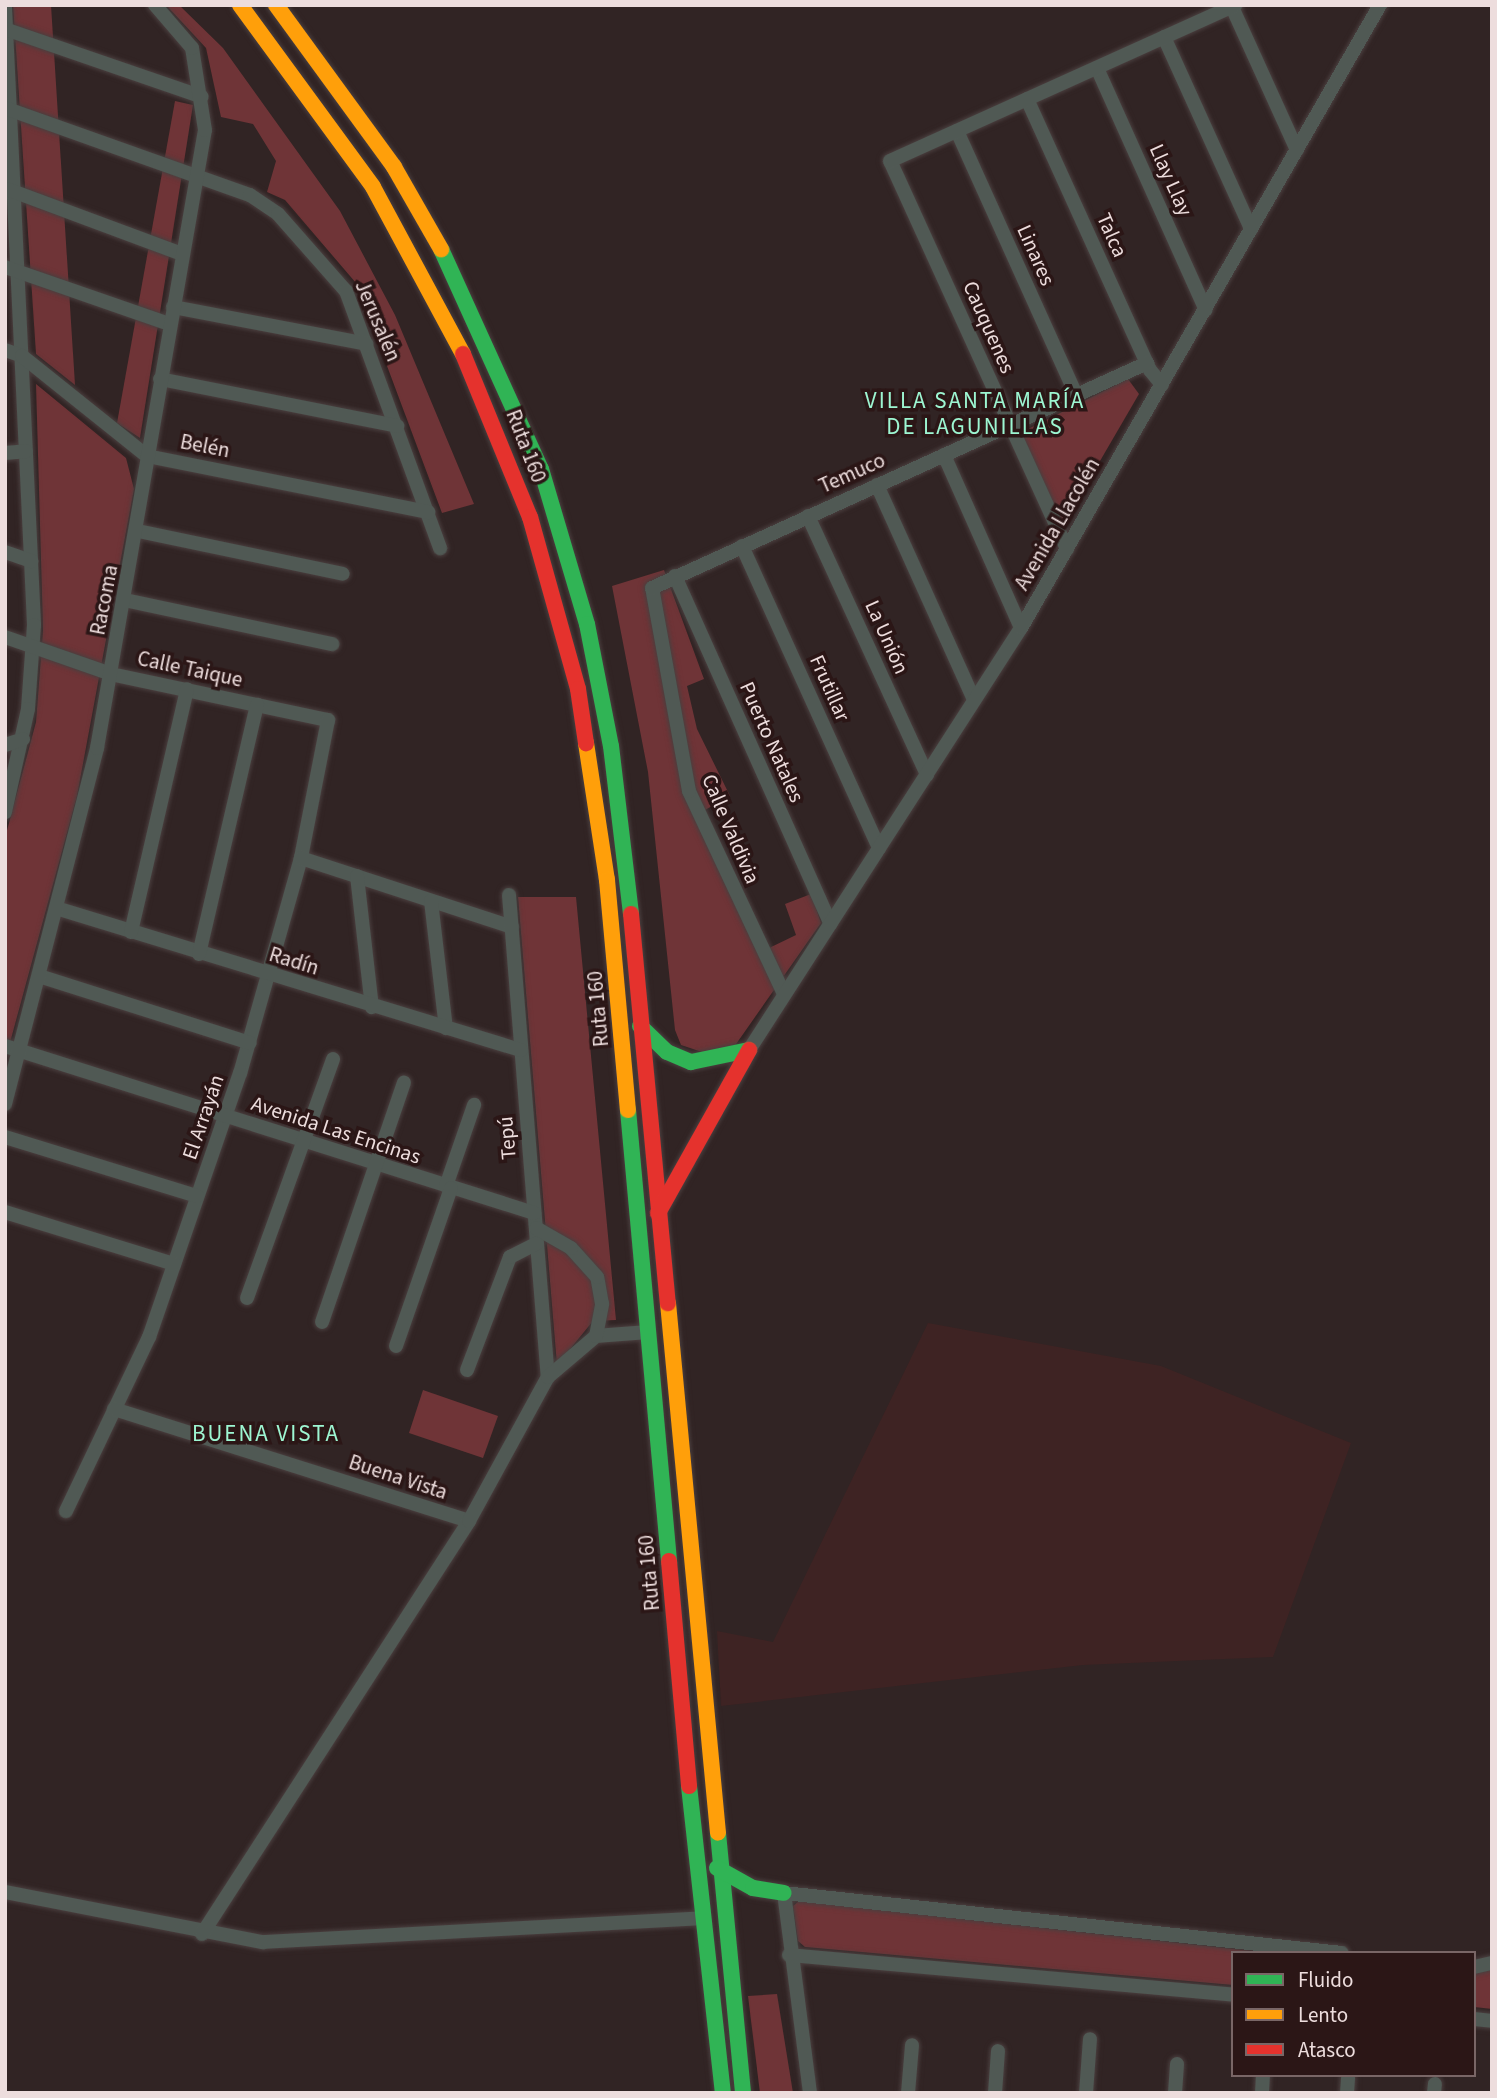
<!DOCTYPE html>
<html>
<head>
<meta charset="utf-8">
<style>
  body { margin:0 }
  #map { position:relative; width:1497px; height:2098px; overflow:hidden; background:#312424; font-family:"Source Sans 3",sans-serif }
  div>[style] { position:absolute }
  .built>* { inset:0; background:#3e2323 }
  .green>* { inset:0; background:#6f3437 }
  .roads { filter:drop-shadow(0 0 2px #4a3f3f) drop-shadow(0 0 2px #4a3f3f) }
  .street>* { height:14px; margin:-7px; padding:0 7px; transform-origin:7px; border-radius:7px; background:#505954 }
  .fast>* { height:16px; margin:-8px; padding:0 8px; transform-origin:8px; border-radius:8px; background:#30b455 }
  .slow>* { height:16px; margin:-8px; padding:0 8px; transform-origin:8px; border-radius:8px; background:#ff9f0a }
  .jam>* { height:16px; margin:-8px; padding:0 8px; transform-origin:8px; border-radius:8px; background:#e5322d }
  span { translate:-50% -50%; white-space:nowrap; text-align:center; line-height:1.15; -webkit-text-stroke:7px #2b1616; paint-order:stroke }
  .street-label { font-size:21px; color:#eddddd }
  .neighbourhood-label { font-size:23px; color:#9df6d2; letter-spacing:2px }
  .frame { position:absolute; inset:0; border:7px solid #eddddd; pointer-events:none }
  .legend { position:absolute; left:1231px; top:1951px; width:245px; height:126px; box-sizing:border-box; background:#2b1616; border:2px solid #796666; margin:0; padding:9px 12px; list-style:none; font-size:21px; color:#eddddd }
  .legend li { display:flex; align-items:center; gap:14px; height:35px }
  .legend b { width:35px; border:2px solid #796666 }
</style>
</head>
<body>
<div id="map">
  <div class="built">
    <i style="clip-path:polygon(928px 1323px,1161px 1366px,1351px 1443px,1273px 1657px,1083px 1665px,721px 1706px,717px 1631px,773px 1642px)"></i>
  </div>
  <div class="green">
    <i style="clip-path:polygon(13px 5px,51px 5px,75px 385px,36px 354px)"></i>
    <i style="clip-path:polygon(166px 5px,179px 5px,223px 48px,340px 211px,395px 315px,474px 504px,442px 513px,356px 283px,285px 200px,267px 192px,276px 161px,253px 124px,221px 117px,206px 48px)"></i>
    <i style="clip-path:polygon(175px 101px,193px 105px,140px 438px,117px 423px)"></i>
    <i style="clip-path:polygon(1128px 379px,1139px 394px,1061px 528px,1018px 434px)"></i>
    <i style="clip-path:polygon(36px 384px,126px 458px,134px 489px,77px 796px,5px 1061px,5px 838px,36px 722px,43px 630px)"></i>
    <i style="clip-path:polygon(664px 570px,704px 679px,687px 686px,697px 729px,730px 796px,705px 810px,767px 949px,796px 935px,785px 904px,811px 894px,821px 923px,734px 1047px,705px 1053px,681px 1045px,675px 1030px,648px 772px,612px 586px)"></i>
    <i style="clip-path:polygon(518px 897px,576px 897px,616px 1320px,593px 1321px,557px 1365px)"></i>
    <i style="clip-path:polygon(423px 1390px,498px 1416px,483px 1458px,409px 1433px)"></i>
    <i style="clip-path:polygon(799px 1901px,1269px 1953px,1233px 1953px,1233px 1985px,805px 1947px,798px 1941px,793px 1906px)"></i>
    <i style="clip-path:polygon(1492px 1970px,1492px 2009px,1474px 2007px,1474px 1973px)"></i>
    <i style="clip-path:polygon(777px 1994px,793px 2093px,760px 2093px,748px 1996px)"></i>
  </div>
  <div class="roads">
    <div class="street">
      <i style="left:5px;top:7px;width:619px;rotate:87.31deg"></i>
      <i style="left:34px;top:625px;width:84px;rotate:94.1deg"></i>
      <i style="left:28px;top:709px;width:106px;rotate:102.6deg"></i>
      <i style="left:1232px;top:7px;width:157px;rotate:65.6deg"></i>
      <i style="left:5px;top:29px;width:208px;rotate:19deg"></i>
      <i style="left:1164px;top:37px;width:211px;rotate:65.6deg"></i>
      <i style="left:1097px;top:68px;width:265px;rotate:65.8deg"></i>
      <i style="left:1027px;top:99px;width:298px;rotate:65.6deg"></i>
      <i style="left:1150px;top:370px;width:19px;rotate:51deg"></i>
      <i style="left:5px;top:108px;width:260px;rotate:19.6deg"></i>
      <i style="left:250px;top:195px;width:34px;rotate:34deg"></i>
      <i style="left:278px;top:214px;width:103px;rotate:48.6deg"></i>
      <i style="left:346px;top:291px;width:274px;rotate:69.9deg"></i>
      <i style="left:957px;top:131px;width:290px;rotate:65.7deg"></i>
      <i style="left:7px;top:189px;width:187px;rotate:20.4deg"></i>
      <i style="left:5px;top:267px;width:175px;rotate:19.1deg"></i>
      <i style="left:173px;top:307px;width:197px;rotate:10.8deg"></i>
      <i style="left:5px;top:350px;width:18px;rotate:19deg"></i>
      <i style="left:22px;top:356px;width:160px;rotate:38.7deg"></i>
      <i style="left:147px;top:456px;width:287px;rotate:11.3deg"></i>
      <i style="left:160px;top:379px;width:242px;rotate:11.2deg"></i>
      <i style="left:5px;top:453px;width:21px;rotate:-5deg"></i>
      <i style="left:944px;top:455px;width:189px;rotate:66deg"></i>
      <i style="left:877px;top:485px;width:236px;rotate:65.7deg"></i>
      <i style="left:808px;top:516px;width:285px;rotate:65.3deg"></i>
      <i style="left:138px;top:531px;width:209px;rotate:11.8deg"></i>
      <i style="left:742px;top:546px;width:332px;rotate:65.6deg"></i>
      <i style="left:1067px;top:549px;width:426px;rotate:-114.5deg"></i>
      <i style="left:890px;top:161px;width:379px;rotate:-24.3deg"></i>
      <i style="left:5px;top:552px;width:28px;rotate:19deg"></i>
      <i style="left:675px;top:576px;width:381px;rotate:65.9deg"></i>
      <i style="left:125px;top:600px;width:212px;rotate:12deg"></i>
      <i style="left:5px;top:637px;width:112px;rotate:19.2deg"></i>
      <i style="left:111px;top:674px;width:222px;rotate:12deg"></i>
      <i style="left:328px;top:720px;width:141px;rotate:101.1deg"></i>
      <i style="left:301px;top:858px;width:223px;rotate:105.8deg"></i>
      <i style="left:240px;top:1073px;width:279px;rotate:109deg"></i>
      <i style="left:149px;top:1337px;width:193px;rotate:115.5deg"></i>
      <i style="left:5px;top:745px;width:19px;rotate:-18deg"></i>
      <i style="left:301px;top:858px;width:222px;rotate:18.1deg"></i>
      <i style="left:357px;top:876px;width:132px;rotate:83.5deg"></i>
      <i style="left:509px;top:895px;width:484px;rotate:85.4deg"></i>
      <i style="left:431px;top:901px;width:128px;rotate:83.3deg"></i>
      <i style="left:56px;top:908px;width:486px;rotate:17deg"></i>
      <i style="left:131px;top:932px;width:249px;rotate:-77deg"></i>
      <i style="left:199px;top:954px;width:256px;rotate:-76.9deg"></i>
      <i style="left:39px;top:976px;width:221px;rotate:17.6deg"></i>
      <i style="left:784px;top:994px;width:224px;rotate:-115.1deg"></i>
      <i style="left:689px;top:791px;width:206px;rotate:-100.3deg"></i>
      <i style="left:652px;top:588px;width:544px;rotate:-24.44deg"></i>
      <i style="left:5px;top:1046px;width:555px;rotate:17.52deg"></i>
      <i style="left:749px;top:1050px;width:502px;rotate:-57.2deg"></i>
      <i style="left:1021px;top:628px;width:719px;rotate:-60.05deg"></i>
      <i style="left:5px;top:1104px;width:368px;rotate:-75.5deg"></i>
      <i style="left:97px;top:748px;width:627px;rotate:-80.09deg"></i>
      <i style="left:205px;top:130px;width:83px;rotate:-99deg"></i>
      <i style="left:192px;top:48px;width:57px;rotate:-130.7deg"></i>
      <i style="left:5px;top:1137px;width:201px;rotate:17.1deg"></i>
      <i style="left:446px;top:1186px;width:86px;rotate:-70.9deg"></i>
      <i style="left:5px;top:1212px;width:177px;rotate:17.1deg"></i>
      <i style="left:247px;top:1298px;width:254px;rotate:-70.2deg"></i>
      <i style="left:322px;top:1322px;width:253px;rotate:-71.1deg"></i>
      <i style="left:596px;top:1336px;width:52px;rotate:-4.4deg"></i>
      <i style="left:396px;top:1346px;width:167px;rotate:-70.8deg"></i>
      <i style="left:467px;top:1370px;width:121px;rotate:-69.2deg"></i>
      <i style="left:510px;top:1257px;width:30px;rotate:-27deg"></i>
      <i style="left:114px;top:1409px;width:372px;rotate:17.5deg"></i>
      <i style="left:5px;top:1892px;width:263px;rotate:11deg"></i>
      <i style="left:263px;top:1942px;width:439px;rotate:-3.1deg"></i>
      <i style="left:202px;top:1934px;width:492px;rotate:-57.1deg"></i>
      <i style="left:469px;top:1521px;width:164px;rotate:-61.3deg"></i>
      <i style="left:548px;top:1377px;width:63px;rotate:-40.5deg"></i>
      <i style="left:596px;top:1336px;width:33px;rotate:-79deg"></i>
      <i style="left:602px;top:1304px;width:27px;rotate:-100deg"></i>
      <i style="left:597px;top:1277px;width:39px;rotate:-132deg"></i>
      <i style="left:571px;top:1248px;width:40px;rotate:-150.3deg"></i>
      <i style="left:789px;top:1955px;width:446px;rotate:5.1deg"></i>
      <i style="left:1474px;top:1967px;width:18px;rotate:-13deg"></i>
      <i style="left:1474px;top:2019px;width:18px;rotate:6deg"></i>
      <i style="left:810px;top:2093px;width:202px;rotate:-97.4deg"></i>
      <i style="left:784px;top:1893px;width:561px;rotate:6.14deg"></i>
      <i style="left:908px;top:2093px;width:48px;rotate:-85.2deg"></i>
      <i style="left:995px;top:2093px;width:42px;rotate:-85.9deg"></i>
      <i style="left:1086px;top:2093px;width:54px;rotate:-85.8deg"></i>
      <i style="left:1175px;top:2093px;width:29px;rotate:-86deg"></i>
      <i style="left:1262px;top:2093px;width:18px;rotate:-87deg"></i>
      <i style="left:1347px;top:2093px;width:15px;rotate:-86deg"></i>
      <i style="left:1434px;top:2093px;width:9px;rotate:-84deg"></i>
    </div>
    <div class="fast">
      <i style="left:441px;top:249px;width:242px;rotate:65.6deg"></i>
      <i style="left:541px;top:469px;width:162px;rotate:73.5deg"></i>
      <i style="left:587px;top:624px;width:124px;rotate:78.9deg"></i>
      <i style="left:611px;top:746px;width:169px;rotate:83.2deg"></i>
      <i style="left:640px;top:1026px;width:37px;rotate:44deg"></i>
      <i style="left:667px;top:1052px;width:26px;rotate:23deg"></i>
      <i style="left:691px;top:1062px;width:59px;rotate:-11.7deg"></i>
      <i style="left:628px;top:1110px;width:453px;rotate:84.8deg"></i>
      <i style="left:689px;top:1786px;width:309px;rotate:83.7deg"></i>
      <i style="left:718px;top:1833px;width:261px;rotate:84.5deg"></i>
      <i style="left:717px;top:1868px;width:41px;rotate:29.1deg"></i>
      <i style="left:753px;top:1888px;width:31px;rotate:9deg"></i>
    </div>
    <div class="slow">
      <i style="left:240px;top:5px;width:225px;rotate:53.8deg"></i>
      <i style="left:373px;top:187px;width:190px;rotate:61.7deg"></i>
      <i style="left:276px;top:5px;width:200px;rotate:53.9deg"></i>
      <i style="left:394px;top:167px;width:95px;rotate:60.2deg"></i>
      <i style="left:586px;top:743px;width:139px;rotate:81.3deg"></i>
      <i style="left:607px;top:880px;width:231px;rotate:84.8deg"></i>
      <i style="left:668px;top:1303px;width:532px;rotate:84.61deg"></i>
    </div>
    <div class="jam">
      <i style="left:463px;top:354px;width:176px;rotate:67.7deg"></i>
      <i style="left:530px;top:517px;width:179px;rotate:74.4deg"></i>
      <i style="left:578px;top:689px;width:55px;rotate:81.6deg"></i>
      <i style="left:631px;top:914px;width:391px;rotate:84.6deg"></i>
      <i style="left:658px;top:1213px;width:187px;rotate:-60.8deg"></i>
      <i style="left:669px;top:1561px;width:226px;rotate:84.9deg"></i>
    </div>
  </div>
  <div class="street-label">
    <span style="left:1171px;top:180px;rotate:66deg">Llay Llay</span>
    <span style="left:1112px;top:235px;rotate:66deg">Talca</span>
    <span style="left:1036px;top:255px;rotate:66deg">Linares</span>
    <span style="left:378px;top:321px;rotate:67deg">Jerusalén</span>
    <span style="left:989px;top:327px;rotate:66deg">Cauquenes</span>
    <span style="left:205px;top:446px;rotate:11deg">Belén</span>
    <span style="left:526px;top:446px;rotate:69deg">Ruta 160</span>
    <span style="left:852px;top:473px;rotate:-24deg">Temuco</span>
    <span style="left:1057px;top:524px;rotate:-60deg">Avenida Llacolén</span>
    <span style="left:104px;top:600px;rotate:-79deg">Racoma</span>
    <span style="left:887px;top:637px;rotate:66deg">La Unión</span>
    <span style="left:190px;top:669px;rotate:12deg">Calle Taique</span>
    <span style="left:830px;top:688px;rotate:66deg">Frutillar</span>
    <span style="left:772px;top:742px;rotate:66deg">Puerto Natales</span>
    <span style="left:731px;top:829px;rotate:67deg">Calle Valdivia</span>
    <span style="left:294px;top:961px;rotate:17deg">Radín</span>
    <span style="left:598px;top:1009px;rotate:-95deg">Ruta 160</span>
    <span style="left:203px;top:1117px;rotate:-71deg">El Arrayán</span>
    <span style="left:336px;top:1130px;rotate:18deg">Avenida Las Encinas</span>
    <span style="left:507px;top:1138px;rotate:-95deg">Tepú</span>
    <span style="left:398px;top:1477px;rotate:18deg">Buena Vista</span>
    <span style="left:649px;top:1573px;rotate:-95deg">Ruta 160</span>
  </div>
  <div class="neighbourhood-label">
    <span style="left:975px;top:414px">VILLA SANTA MARÍA<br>DE LAGUNILLAS</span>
    <span style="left:266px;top:1434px">BUENA VISTA</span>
  </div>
  <div class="frame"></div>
  <ul class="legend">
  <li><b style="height:9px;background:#30b455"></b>Fluido</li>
  <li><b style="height:9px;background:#ff9f0a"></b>Lento</li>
  <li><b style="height:9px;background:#e5322d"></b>Atasco</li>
  </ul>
</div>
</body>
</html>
